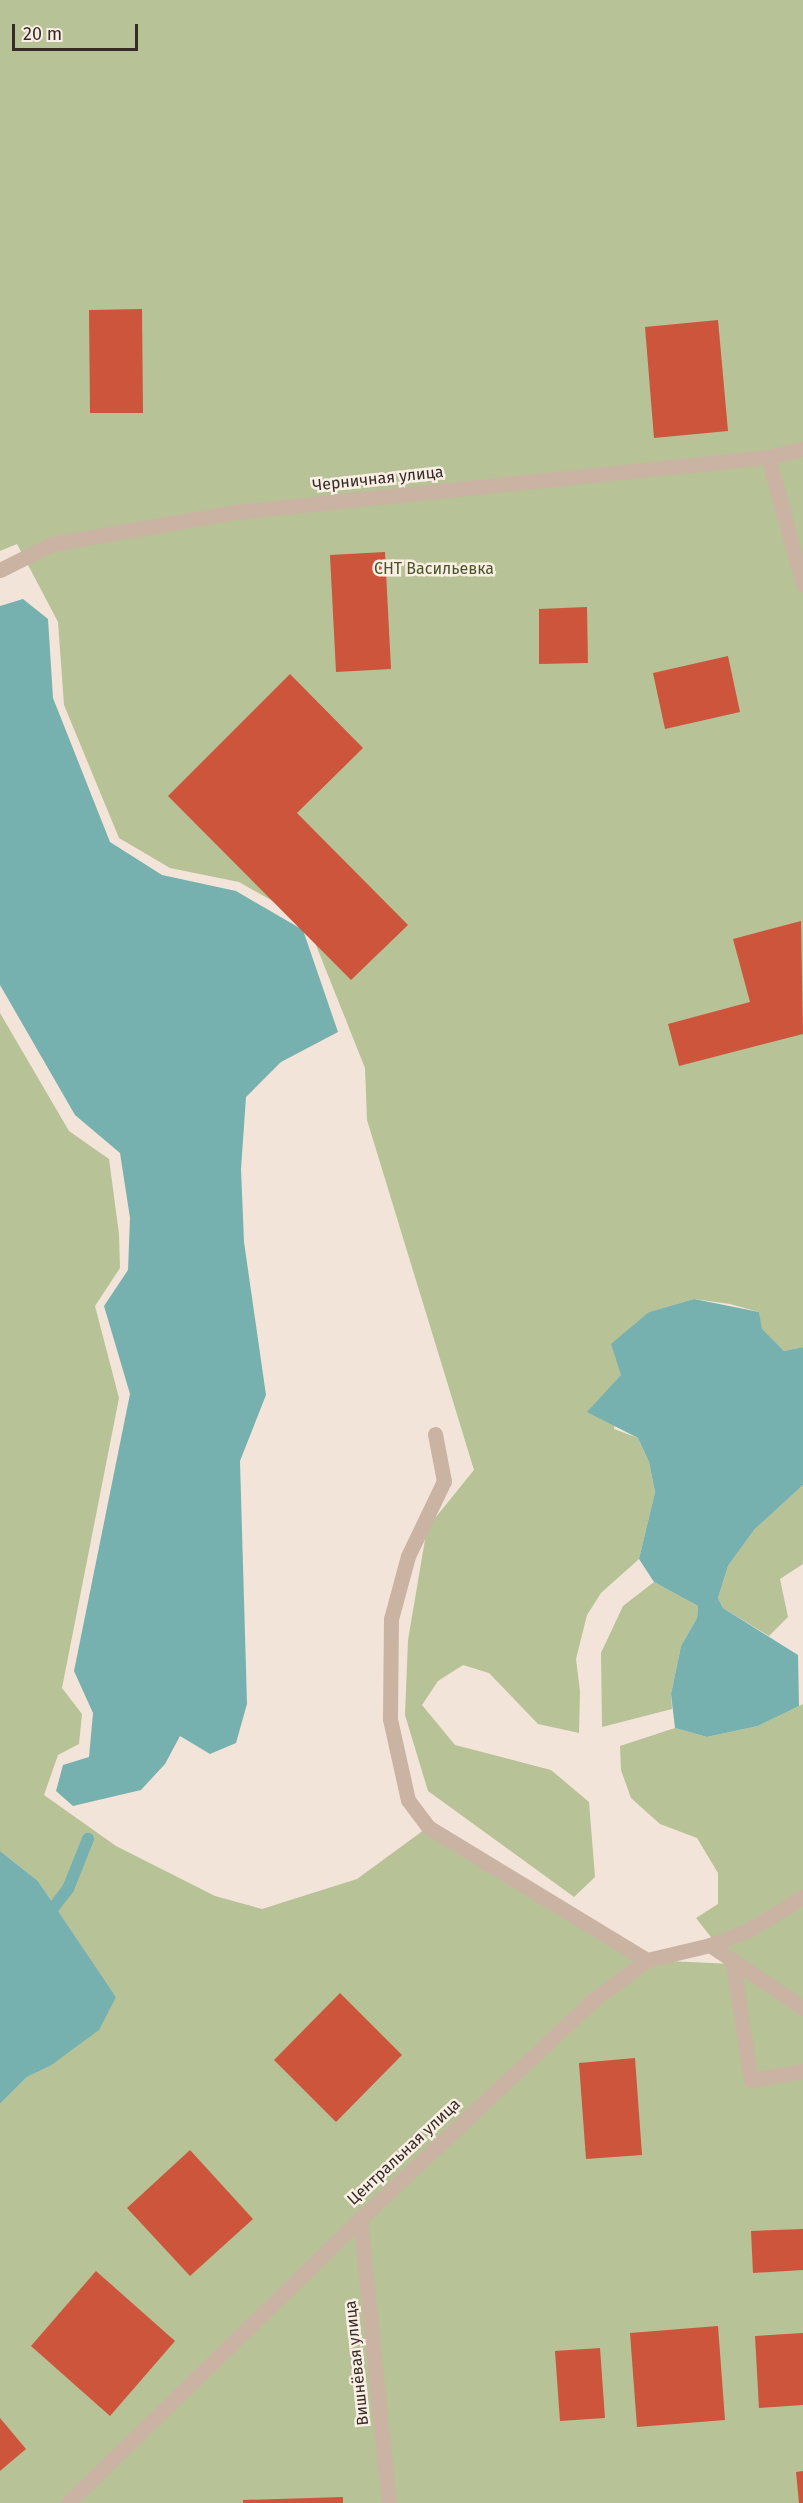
<!DOCTYPE html>
<html>
<head>
<meta charset="utf-8">
<style>
  body { margin:0 }
  #map { position:relative; width:803px; height:2503px; overflow:hidden; background:#f2e4d8; font-family:"Fira Sans",sans-serif }
  div>[style] { position:absolute }
  .green>* { inset:0; background:#b7c297 }
  .water>* { inset:0; background:#76b1af }
  .stream>* { height:12px; margin:-6px; padding:0 6px; transform-origin:6px; border-radius:6px; background:#76b1af }
  .building>* { inset:0; background:#cc553c }
  .minor>* { height:15px; margin:-7.5px; padding:0 7.5px; transform-origin:7.5px; border-radius:7.5px; background:#cbb3a3 }
  span { translate:-50% -50%; white-space:nowrap; text-align:center; line-height:1.15; -webkit-text-stroke:5px #faefe4; paint-order:stroke }
  .street-label { font-size:16px; color:#362a26 }
  .park-label { font-size:16px; color:#485528 }
  .scale { position:absolute; left:12px; top:24px; width:126px; height:27px; box-sizing:border-box; border:3px solid #362a26; border-top:0; padding-left:8px; font-size:18px; line-height:21px; white-space:nowrap; color:#362a26; -webkit-text-stroke:4px #faefe4; paint-order:stroke }
</style>
</head>
<body>
<div id="map">
  <div class="green">
    <i style="clip-path:polygon(0 0,803px 0,803px 1347px,784px 1351px,761px 1329px,759px 1312px,730px 1304px,694px 1299px,649px 1312px,621px 1375px,614px 1429px,638px 1438px,649px 1462px,655px 1492px,639px 1559px,601px 1593px,587px 1615px,576px 1659px,580px 1691px,579px 1733px,538px 1724px,489px 1673px,463px 1665px,438px 1681px,422px 1705px,455px 1745px,551px 1770px,589px 1802px,595px 1877px,574px 1897px,428px 1791px,405px 1715px,408px 1640px,427px 1528px,474px 1470px,367px 1120px,365px 1068px,306px 920px,239px 882px,170px 868px,119px 838px,64px 705px,58px 622px,17px 544px,0 551px)"></i>
    <i style="clip-path:polygon(0 1013px,69px 1131px,109px 1159px,119px 1234px,120px 1268px,95px 1306px,119px 1398px,62px 1688px,82px 1714px,79px 1744px,58px 1755px,44px 1795px,116px 1846px,215px 1896px,262px 1909px,357px 1879px,428px 1827px,647px 1960px,732px 1964px,696px 1918px,718px 1904px,718px 1873px,697px 1838px,660px 1824px,631px 1798px,621px 1770px,620px 1746px,675px 1728px,707px 1737px,758px 1726px,803px 1704px,803px 2503px,0 2503px,0 2104px,27px 2077px,50px 2066px,116px 1997px,38px 1881px,0 1851px)"></i>
    <i style="clip-path:polygon(803px 1485px,803px 1564px,780px 1579px,788px 1617px,769px 1636px,723px 1608px,718px 1598px,728px 1566px,754px 1530px)"></i>
    <i style="clip-path:polygon(654px 1582px,698px 1606px,697px 1618px,681px 1646px,671px 1694px,672px 1709px,602px 1727px,601px 1653px,623px 1606px)"></i>
  </div>
  <div class="water">
    <i style="clip-path:polygon(23px 599px,48px 619px,53px 698px,110px 842px,162px 875px,236px 891px,303px 930px,338px 1032px,281px 1062px,246px 1097px,241px 1169px,244px 1242px,266px 1395px,240px 1461px,247px 1704px,236px 1743px,210px 1754px,180px 1736px,165px 1764px,141px 1790px,73px 1806px,56px 1791px,63px 1765px,89px 1757px,93px 1713px,74px 1671px,130px 1394px,104px 1306px,128px 1270px,130px 1218px,120px 1153px,75px 1115px,0 985px,0 606px)"></i>
    <i style="clip-path:polygon(694px 1299px,759px 1312px,762px 1329px,784px 1351px,803px 1347px,803px 1485px,754px 1530px,728px 1566px,718px 1598px,723px 1608px,798px 1655px,799px 1706px,758px 1726px,707px 1737px,675px 1728px,671px 1694px,681px 1646px,697px 1618px,698px 1606px,654px 1582px,639px 1559px,655px 1492px,649px 1462px,638px 1438px,587px 1412px,621px 1375px,611px 1344px,649px 1312px)"></i>
    <i style="clip-path:polygon(0 1851px,38px 1881px,116px 1997px,99px 2030px,50px 2066px,27px 2077px,0 2104px)"></i>
  </div>
  <div class="stream">
    <i style="left:45px;top:1919px;width:38px;rotate:-53deg"></i>
    <i style="left:68px;top:1889px;width:54px;rotate:-68.2deg"></i>
  </div>
  <div class="building">
    <i style="clip-path:polygon(142px 309px,143px 413px,90px 413px,89px 310px)"></i>
    <i style="clip-path:polygon(718px 320px,728px 431px,654px 438px,645px 327px)"></i>
    <i style="clip-path:polygon(385px 552px,391px 669px,336px 672px,330px 555px)"></i>
    <i style="clip-path:polygon(587px 607px,588px 663px,539px 664px,539px 609px)"></i>
    <i style="clip-path:polygon(728px 656px,740px 712px,665px 729px,653px 673px)"></i>
    <i style="clip-path:polygon(290px 674px,363px 748px,297px 813px,408px 925px,351px 980px,168px 796px)"></i>
    <i style="clip-path:polygon(801px 921px,803px 1034px,679px 1066px,668px 1024px,750px 1002px,733px 939px)"></i>
    <i style="clip-path:polygon(340px 1993px,402px 2055px,336px 2122px,274px 2060px)"></i>
    <i style="clip-path:polygon(635px 2058px,642px 2155px,586px 2159px,579px 2063px)"></i>
    <i style="clip-path:polygon(190px 2150px,253px 2219px,190px 2276px,127px 2208px)"></i>
    <i style="clip-path:polygon(803px 2229px,803px 2270px,753px 2273px,751px 2231px)"></i>
    <i style="clip-path:polygon(96px 2271px,175px 2341px,110px 2416px,31px 2346px)"></i>
    <i style="clip-path:polygon(718px 2326px,725px 2420px,637px 2427px,630px 2333px)"></i>
    <i style="clip-path:polygon(803px 2333px,803px 2405px,759px 2408px,755px 2336px)"></i>
    <i style="clip-path:polygon(600px 2348px,605px 2418px,560px 2421px,555px 2351px)"></i>
    <i style="clip-path:polygon(0 2418px,26px 2449px,0 2471px)"></i>
    <i style="clip-path:polygon(803px 2471px,803px 2503px,799px 2503px,796px 2472px)"></i>
    <i style="clip-path:polygon(343px 2497px,343px 2503px,243px 2503px,243px 2500px)"></i>
  </div>
  <div class="minor">
    <i style="left:768px;top:457px;width:132px;rotate:74.6deg"></i>
    <i style="left:0;top:570px;width:58px;rotate:-26.6deg"></i>
    <i style="left:52px;top:544px;width:187px;rotate:-9.9deg"></i>
    <i style="left:236px;top:512px;width:535px;rotate:-5.9deg"></i>
    <i style="left:768px;top:457px;width:36px;rotate:-13deg"></i>
    <i style="left:435px;top:1434px;width:48px;rotate:79.2deg"></i>
    <i style="left:444px;top:1481px;width:83px;rotate:115.6deg"></i>
    <i style="left:408px;top:1556px;width:65px;rotate:105.1deg"></i>
    <i style="left:391px;top:1619px;width:100px;rotate:90.6deg"></i>
    <i style="left:390px;top:1719px;width:83px;rotate:77.5deg"></i>
    <i style="left:408px;top:1800px;width:34px;rotate:53deg"></i>
    <i style="left:428px;top:1827px;width:256px;rotate:31.3deg"></i>
    <i style="left:710px;top:1945px;width:112px;rotate:34.1deg"></i>
    <i style="left:733px;top:1964px;width:117px;rotate:81.2deg"></i>
    <i style="left:751px;top:2080px;width:53px;rotate:-9.8deg"></i>
    <i style="left:360px;top:2219px;width:285px;rotate:84.2deg"></i>
    <i style="left:68px;top:2503px;width:407px;rotate:-44.2deg"></i>
    <i style="left:360px;top:2219px;width:320px;rotate:-43.2deg"></i>
    <i style="left:593px;top:2000px;width:67px;rotate:-36.5deg"></i>
    <i style="left:647px;top:1960px;width:65px;rotate:-13.4deg"></i>
    <i style="left:710px;top:1945px;width:40px;rotate:-21deg"></i>
    <i style="left:747px;top:1931px;width:66px;rotate:-31.3deg"></i>
  </div>
  <div class="street-label">
    <span style="left:378px;top:479px;rotate:-6deg">Черничная улица</span>
    <span style="left:404px;top:2152px;rotate:-43deg">Центральная улица</span>
    <span style="left:357px;top:2363px;rotate:-96deg">Вишнёвая улица</span>
  </div>
  <div class="park-label">
    <span style="left:434px;top:569px">СНТ Васильевка</span>
  </div>
  <div class="scale">20 m</div>
</div>
</body>
</html>
